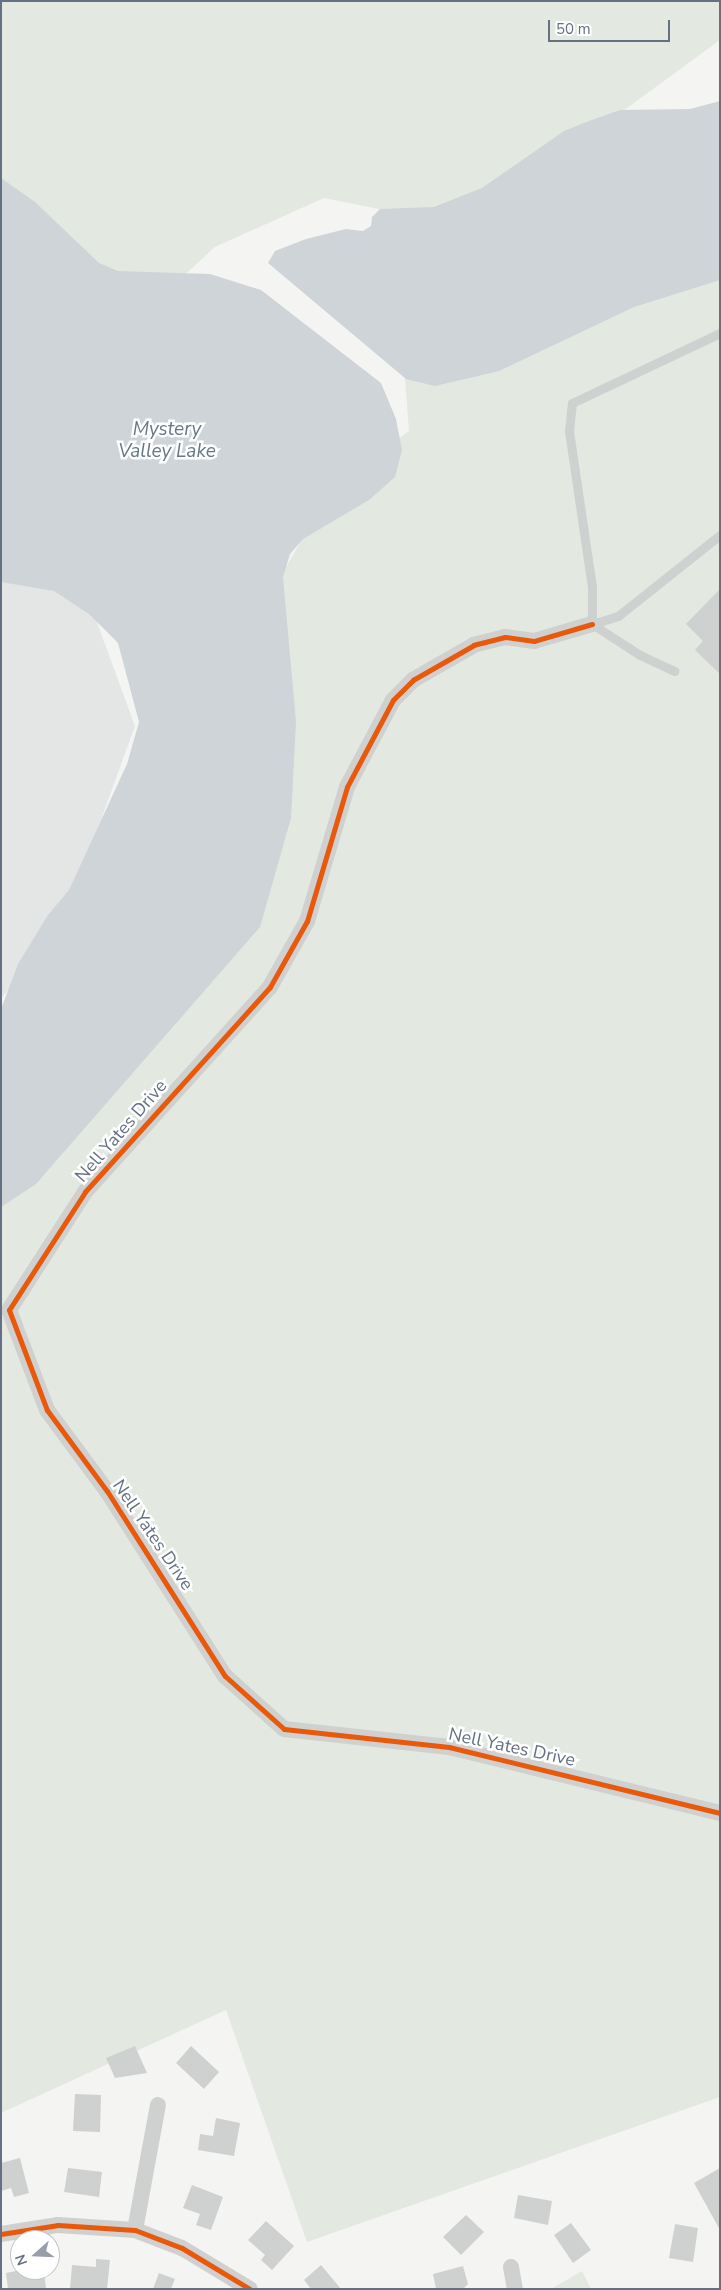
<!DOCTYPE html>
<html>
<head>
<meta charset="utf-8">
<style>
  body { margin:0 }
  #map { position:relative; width:721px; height:2290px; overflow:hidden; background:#f4f5f3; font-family:"Nunito Sans",sans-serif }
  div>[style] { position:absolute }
  .built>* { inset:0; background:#e4e6e6 }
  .green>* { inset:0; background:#e3e8e1 }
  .water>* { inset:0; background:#ced4d7 }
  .building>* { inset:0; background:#cfd0d0 }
  .service>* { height:9px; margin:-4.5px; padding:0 4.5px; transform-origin:4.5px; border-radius:4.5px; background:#cfd0d0 }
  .minor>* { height:16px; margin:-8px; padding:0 8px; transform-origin:8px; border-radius:8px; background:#cfd0d0 }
  .cycleway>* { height:5px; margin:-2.5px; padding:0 2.5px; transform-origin:2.5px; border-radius:2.5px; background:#e8590c }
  span { translate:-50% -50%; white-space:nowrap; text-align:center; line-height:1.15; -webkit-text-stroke:5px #fff; paint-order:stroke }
  .street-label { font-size:18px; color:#657183 }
  .water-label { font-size:19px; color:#667886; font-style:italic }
  .frame { position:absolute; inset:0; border:2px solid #657183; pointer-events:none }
  .north { position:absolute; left:10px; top:2230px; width:50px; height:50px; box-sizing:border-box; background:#fff; border:1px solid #c1c6cd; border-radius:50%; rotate:250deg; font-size:14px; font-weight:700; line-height:20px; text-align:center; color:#657183 }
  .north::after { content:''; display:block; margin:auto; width:18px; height:22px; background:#979faa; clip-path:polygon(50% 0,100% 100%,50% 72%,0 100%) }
  .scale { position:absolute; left:548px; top:20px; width:122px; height:22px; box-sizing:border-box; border:2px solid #657183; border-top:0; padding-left:6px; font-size:15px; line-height:18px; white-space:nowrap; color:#657183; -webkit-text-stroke:4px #fff; paint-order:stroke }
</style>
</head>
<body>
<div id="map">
  <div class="built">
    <i style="clip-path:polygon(32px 577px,94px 614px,135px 726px,86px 861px,42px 955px,1px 998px,1px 581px)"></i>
  </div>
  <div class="green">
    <i style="clip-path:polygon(1px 1px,720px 1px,720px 40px,578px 144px,458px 217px,409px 215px,324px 198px,215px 247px,178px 281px,105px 296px,1px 226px)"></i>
    <i style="clip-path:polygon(720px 225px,720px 2097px,307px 2242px,226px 2010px,1px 2113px,1px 1146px,266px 601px,332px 488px,409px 431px,404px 364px)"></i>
    <i style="clip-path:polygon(582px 2271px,591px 2289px,551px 2289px)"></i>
  </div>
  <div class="water">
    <i style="clip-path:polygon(720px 101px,720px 280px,634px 307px,499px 371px,435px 386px,406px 379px,268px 263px,275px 251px,306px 239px,346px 229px,363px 231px,371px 226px,372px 217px,380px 209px,434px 207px,482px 188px,564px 131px,589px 121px,620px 110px,690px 109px)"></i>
    <i style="clip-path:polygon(1px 178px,35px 202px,99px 263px,118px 271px,210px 274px,261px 290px,381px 383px,396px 419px,402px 450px,395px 477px,369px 500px,303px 539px,290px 554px,283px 577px,296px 722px,291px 818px,260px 927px,36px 1184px,1px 1207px,1px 1009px,18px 964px,48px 915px,69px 890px,127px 764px,139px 722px,118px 643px,89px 614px,54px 591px,1px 582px)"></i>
  </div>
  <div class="building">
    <i style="clip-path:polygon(720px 589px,720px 674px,695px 650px,703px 641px,686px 624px)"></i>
    <i style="clip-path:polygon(135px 2046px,147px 2073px,115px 2078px,106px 2058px)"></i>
    <i style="clip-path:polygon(191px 2046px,219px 2072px,204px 2089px,176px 2063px)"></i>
    <i style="clip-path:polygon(75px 2094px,101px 2095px,100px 2132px,73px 2131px)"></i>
    <i style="clip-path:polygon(216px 2118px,240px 2123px,234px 2156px,198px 2150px,200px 2134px,213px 2136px)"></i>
    <i style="clip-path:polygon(20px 2158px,29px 2193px,14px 2197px,11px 2188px,1px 2191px,1px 2163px)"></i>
    <i style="clip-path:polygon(68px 2168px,102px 2172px,99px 2197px,64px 2192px)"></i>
    <i style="clip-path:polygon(720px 2168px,720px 2230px,694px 2183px)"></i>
    <i style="clip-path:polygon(192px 2185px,223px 2197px,211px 2230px,196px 2225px,200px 2214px,183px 2208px)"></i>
    <i style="clip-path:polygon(518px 2195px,552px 2201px,548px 2225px,514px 2218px)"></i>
    <i style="clip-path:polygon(466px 2215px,484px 2232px,461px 2255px,443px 2237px)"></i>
    <i style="clip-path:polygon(266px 2221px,294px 2246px,272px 2270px,261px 2260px,265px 2255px,248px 2240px)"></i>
    <i style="clip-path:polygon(571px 2223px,591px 2250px,573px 2263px,554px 2235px)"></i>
    <i style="clip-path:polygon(675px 2224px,698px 2228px,693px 2262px,669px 2258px)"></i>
    <i style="clip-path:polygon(96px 2259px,110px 2260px,107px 2289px,70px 2289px,72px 2265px,96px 2267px)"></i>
    <i style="clip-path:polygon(321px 2265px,341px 2289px,311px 2289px,304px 2280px)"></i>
    <i style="clip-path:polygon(463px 2266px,468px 2284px,463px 2289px,436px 2289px,433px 2274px)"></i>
    <i style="clip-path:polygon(20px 2270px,44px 2270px,46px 2289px,8px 2289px,6px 2273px)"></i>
    <i style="clip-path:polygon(159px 2273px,175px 2279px,171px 2289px,153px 2289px)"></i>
  </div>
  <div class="service">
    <i style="left:592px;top:624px;width:37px;rotate:-90deg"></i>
    <i style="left:592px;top:587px;width:158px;rotate:-98.4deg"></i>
    <i style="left:569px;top:431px;width:28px;rotate:-84deg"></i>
    <i style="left:572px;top:403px;width:164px;rotate:-25.3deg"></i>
    <i style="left:592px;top:624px;width:27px;rotate:-17deg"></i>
    <i style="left:618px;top:616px;width:130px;rotate:-38.5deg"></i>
    <i style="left:592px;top:624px;width:57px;rotate:32.9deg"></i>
    <i style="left:640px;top:655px;width:38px;rotate:25deg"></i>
  </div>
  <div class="minor">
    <i style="left:592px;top:624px;width:60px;rotate:163.7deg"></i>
    <i style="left:534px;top:641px;width:29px;rotate:-172deg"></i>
    <i style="left:505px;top:637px;width:32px;rotate:166deg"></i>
    <i style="left:474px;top:645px;width:70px;rotate:150.2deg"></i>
    <i style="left:413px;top:680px;width:28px;rotate:135deg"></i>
    <i style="left:393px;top:700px;width:98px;rotate:117.9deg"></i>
    <i style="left:347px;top:787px;width:140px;rotate:106.6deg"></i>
    <i style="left:307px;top:921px;width:76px;rotate:119.3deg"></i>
    <i style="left:270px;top:987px;width:276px;rotate:132.1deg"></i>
    <i style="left:85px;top:1192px;width:140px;rotate:122.8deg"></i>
    <i style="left:9px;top:1310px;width:107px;rotate:69.2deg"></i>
    <i style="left:47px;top:1410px;width:101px;rotate:53.5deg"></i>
    <i style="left:107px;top:1491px;width:219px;rotate:57.5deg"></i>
    <i style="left:225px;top:1676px;width:79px;rotate:41.9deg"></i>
    <i style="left:284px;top:1729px;width:166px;rotate:6.2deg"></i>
    <i style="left:449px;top:1747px;width:279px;rotate:13.7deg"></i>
    <i style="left:135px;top:2230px;width:127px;rotate:-79.6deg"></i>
    <i style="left:1px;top:2234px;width:58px;rotate:-9deg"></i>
    <i style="left:58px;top:2225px;width:77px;rotate:3.7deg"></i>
    <i style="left:135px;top:2230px;width:50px;rotate:21deg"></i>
    <i style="left:182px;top:2248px;width:79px;rotate:31.1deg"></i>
    <i style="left:511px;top:2267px;width:22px;rotate:80deg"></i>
  </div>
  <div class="cycleway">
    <i style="left:592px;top:624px;width:60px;rotate:163.7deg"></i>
    <i style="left:534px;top:641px;width:29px;rotate:-172deg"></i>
    <i style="left:505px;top:637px;width:32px;rotate:166deg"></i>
    <i style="left:474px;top:645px;width:70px;rotate:150.2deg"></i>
    <i style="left:413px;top:680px;width:28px;rotate:135deg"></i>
    <i style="left:393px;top:700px;width:98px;rotate:117.9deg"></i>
    <i style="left:347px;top:787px;width:140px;rotate:106.6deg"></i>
    <i style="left:307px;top:921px;width:76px;rotate:119.3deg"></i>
    <i style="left:270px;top:987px;width:276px;rotate:132.1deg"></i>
    <i style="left:85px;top:1192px;width:140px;rotate:122.8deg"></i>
    <i style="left:9px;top:1310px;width:107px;rotate:69.2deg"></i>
    <i style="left:47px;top:1410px;width:101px;rotate:53.5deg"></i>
    <i style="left:107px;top:1491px;width:219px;rotate:57.5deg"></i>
    <i style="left:225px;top:1676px;width:79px;rotate:41.9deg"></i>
    <i style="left:284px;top:1729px;width:166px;rotate:6.2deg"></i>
    <i style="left:449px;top:1747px;width:279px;rotate:13.7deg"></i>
    <i style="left:1px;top:2234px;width:58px;rotate:-9deg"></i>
    <i style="left:58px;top:2225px;width:77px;rotate:3.7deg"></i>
    <i style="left:135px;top:2230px;width:50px;rotate:21deg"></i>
    <i style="left:182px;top:2248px;width:79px;rotate:31.1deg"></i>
  </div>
  <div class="street-label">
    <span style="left:121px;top:1131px;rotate:-49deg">Nell Yates Drive</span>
    <span style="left:153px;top:1535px;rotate:56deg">Nell Yates Drive</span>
    <span style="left:512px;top:1747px;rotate:12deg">Nell Yates Drive</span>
  </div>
  <div class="water-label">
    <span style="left:167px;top:441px">Mystery<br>Valley Lake</span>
  </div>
  <div class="frame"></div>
  <div class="north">N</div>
  <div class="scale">50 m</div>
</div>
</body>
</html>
